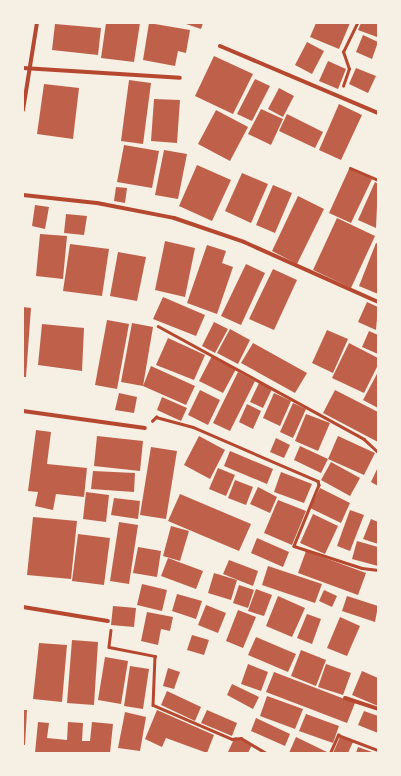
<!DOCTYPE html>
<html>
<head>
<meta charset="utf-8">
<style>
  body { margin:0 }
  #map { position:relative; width:401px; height:776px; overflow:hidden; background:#f6efe4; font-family:"Public Sans",sans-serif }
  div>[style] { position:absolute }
  .building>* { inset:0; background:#bf614a }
  .path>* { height:2.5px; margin:-1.25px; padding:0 1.25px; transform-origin:1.25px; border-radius:1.25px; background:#b5482f }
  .minor>* { height:4px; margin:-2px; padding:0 2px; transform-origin:2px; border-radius:2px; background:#b5482f }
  span { translate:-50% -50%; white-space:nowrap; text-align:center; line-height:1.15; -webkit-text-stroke:3px #f6efe4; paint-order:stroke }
  .frame { position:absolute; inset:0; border:24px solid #f6efe4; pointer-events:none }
</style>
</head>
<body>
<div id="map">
  <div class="building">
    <i style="clip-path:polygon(106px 23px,140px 23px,134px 62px,101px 58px)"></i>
    <i style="clip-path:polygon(149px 23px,190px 30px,186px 53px,178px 51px,175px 66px,143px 60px)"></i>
    <i style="clip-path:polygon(183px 23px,203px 23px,201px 29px)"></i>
    <i style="clip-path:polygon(316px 23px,350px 23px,339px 49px,310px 37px)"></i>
    <i style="clip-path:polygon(361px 23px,378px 23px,377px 37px,358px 30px)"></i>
    <i style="clip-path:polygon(55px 24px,101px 28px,98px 55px,52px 50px)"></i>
    <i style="clip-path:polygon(363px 35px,378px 42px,372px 59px,356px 52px)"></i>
    <i style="clip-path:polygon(307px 42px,324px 51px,312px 74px,295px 65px)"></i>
    <i style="clip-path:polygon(214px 56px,253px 74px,233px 114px,195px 96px)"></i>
    <i style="clip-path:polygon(328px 61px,346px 69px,338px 89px,319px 81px)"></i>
    <i style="clip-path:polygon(356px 68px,376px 76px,368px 93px,349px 84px)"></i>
    <i style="clip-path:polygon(255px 79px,270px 86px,252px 121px,237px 114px)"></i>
    <i style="clip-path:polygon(129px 80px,151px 83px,143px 144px,121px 141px)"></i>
    <i style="clip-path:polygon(44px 84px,79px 88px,73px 139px,37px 134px)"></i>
    <i style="clip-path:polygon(279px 88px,294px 96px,283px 117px,268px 109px)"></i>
    <i style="clip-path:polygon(154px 99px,180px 100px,177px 143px,151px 141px)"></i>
    <i style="clip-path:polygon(339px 104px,362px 115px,341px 160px,319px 150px)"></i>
    <i style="clip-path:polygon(261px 109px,283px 119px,271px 145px,248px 134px)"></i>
    <i style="clip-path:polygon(216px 110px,248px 127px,230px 161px,198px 144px)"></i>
    <i style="clip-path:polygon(287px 114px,323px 132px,315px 148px,279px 131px)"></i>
    <i style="clip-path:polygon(124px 145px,159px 151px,152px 188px,117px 182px)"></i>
    <i style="clip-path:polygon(164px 150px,187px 154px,178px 199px,155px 195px)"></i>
    <i style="clip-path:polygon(197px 165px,231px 180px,212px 221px,179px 206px)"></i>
    <i style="clip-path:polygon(349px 169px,372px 179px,351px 223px,329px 213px)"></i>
    <i style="clip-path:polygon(242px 173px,268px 184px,251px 223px,225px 211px)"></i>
    <i style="clip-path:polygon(375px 182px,378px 184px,376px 228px,358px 220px)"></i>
    <i style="clip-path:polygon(273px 185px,292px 193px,275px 233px,256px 225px)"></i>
    <i style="clip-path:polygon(116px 187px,127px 188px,125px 203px,114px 201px)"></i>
    <i style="clip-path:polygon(298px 196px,324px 209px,297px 264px,272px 251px)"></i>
    <i style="clip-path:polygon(35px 205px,49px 207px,45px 229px,32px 226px)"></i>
    <i style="clip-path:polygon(66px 214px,87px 216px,84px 235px,64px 233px)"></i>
    <i style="clip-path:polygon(337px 218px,375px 236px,351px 288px,313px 270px)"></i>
    <i style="clip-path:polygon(40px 234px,67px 236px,63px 279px,36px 276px)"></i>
    <i style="clip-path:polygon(165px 241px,195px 248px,185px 297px,155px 290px)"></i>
    <i style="clip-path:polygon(376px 243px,378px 244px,378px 294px,359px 286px)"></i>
    <i style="clip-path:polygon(70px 244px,109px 249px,102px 296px,63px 291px)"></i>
    <i style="clip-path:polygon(207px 245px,226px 251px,222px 263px,233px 267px,217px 314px,187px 303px)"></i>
    <i style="clip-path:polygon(118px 252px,146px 257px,137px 301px,110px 296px)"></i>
    <i style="clip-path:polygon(246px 264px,265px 273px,241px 325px,221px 316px)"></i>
    <i style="clip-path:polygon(273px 269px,297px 280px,274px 330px,249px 319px)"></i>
    <i style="clip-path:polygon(163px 297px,205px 315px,196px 336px,153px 319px)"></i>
    <i style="clip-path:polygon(367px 302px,378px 307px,376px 330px,358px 322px)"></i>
    <i style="clip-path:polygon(23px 307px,31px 308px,26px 377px,23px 377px)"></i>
    <i style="clip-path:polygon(107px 320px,129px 324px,117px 389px,95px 385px)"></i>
    <i style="clip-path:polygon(214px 322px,228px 329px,215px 353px,202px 346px)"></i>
    <i style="clip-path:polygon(132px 323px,153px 327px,143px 386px,151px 366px,195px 386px,186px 405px,143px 386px,121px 382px)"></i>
    <i style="clip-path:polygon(42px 324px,84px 328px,82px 371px,38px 365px)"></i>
    <i style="clip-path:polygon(230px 329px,250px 340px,238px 364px,217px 353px)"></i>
    <i style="clip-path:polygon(327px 330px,348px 339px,333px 373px,312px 363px)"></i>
    <i style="clip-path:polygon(369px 331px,378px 335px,378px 354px,362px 347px)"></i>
    <i style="clip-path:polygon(168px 338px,205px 355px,194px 380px,156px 365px)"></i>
    <i style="clip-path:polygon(253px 343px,307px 373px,295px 393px,241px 363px)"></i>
    <i style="clip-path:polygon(349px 343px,378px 358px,378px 365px,364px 393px,332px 378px)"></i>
    <i style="clip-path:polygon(212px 356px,236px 369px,223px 393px,199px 381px)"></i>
    <i style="clip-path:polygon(238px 372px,255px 381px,230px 431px,213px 423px)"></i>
    <i style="clip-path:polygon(378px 372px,378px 408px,363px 400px)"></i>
    <i style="clip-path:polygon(259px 383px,272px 389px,263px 408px,250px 402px)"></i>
    <i style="clip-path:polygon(200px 390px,220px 400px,208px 425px,188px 415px)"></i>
    <i style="clip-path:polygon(335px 390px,378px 412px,378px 442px,323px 413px)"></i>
    <i style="clip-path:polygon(119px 393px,137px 397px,134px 413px,115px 410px)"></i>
    <i style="clip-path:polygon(274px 393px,291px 401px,280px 426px,263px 418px)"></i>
    <i style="clip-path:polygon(162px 397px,187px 408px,181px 421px,157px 410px)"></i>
    <i style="clip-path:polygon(293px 403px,306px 409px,293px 438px,280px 432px)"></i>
    <i style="clip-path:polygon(247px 404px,261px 411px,253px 429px,239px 422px)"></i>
    <i style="clip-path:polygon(306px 414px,330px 423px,318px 451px,295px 441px)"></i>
    <i style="clip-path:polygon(36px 430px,51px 432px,47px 464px,87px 468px,84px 497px,56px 494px,53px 510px,35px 506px,38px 492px,28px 491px)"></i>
    <i style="clip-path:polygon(97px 436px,143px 441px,140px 471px,94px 466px)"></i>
    <i style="clip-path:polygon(199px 436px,225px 450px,210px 479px,184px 465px)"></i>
    <i style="clip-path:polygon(338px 436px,375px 453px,364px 475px,328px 459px)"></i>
    <i style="clip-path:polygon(276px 438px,290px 445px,284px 458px,270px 452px)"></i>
    <i style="clip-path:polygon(300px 446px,328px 459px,321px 473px,294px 460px)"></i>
    <i style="clip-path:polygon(151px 447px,177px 451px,166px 519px,140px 515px)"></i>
    <i style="clip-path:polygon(230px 451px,273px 469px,267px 484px,224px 466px)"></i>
    <i style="clip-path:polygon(331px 462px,360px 478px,350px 496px,321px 480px)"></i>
    <i style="clip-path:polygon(378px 467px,378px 486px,371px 482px)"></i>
    <i style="clip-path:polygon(218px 468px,235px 475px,226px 496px,209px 489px)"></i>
    <i style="clip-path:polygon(93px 471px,135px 473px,134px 492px,91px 489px)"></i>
    <i style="clip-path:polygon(281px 472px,312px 484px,304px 503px,274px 492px)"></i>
    <i style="clip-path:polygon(235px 480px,253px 487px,246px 505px,228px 498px)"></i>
    <i style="clip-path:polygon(258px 487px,277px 497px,270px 513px,250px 504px)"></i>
    <i style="clip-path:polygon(320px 488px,350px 503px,341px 523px,310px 508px)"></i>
    <i style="clip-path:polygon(86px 492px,109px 495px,106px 522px,83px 519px)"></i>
    <i style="clip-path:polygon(180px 494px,251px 524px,239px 551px,168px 521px)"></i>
    <i style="clip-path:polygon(114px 498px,140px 501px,138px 519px,111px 515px)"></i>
    <i style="clip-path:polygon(278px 500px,306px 511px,292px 545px,264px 533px)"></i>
    <i style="clip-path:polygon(350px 510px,364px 515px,350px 551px,337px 546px)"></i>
    <i style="clip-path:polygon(313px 514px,338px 526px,325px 554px,300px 543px)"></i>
    <i style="clip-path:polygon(33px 517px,77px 521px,71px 579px,27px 575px)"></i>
    <i style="clip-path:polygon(371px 519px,378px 522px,378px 544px,363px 539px)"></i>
    <i style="clip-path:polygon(119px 522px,138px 525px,129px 584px,110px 581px)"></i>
    <i style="clip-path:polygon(171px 526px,189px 531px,180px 561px,163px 556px)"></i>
    <i style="clip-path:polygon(78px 534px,110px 538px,104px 585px,72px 581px)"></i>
    <i style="clip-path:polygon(257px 538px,289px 552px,283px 567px,251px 553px)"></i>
    <i style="clip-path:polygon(357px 541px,378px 547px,378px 566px,352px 559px)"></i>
    <i style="clip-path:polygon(138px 547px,161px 551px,157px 577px,133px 573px)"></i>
    <i style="clip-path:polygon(306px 551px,366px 573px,358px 595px,298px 573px)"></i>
    <i style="clip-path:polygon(168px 558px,203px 571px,196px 589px,161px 576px)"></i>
    <i style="clip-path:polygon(229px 560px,258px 571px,253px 586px,223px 574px)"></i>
    <i style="clip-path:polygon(268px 566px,322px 584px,315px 603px,262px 585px)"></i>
    <i style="clip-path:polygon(214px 573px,237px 580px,231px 600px,208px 593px)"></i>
    <i style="clip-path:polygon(142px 584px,167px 590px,162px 611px,137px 605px)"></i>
    <i style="clip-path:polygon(239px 585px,254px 590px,248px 608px,233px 603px)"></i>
    <i style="clip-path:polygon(256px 589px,272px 595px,264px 616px,248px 611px)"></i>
    <i style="clip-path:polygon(324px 590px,337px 596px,332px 607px,319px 601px)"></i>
    <i style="clip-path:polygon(177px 594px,202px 601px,196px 619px,172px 611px)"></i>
    <i style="clip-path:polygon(278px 596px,305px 608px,292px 637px,266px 626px)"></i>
    <i style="clip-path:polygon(347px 596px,378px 606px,375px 622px,342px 611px)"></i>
    <i style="clip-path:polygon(206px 605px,226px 613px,218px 633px,198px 625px)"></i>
    <i style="clip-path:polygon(113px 606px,136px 608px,134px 627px,111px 625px)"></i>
    <i style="clip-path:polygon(238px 610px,256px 617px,243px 648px,226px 641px)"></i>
    <i style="clip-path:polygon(147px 612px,173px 617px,170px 631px,161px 629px,158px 645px,141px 641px)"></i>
    <i style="clip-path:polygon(307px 614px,321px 619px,312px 644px,297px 638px)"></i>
    <i style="clip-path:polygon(340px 617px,360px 626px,347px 656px,327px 648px)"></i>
    <i style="clip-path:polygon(192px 635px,209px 640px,204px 655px,187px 650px)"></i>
    <i style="clip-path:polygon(256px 637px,296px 654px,288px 672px,248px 655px)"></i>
    <i style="clip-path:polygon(72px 640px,98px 642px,94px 705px,67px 703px)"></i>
    <i style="clip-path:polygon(39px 643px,67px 645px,62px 702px,33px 699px)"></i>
    <i style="clip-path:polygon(301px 650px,326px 660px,316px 686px,291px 676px)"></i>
    <i style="clip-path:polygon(105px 657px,128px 661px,121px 704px,98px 700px)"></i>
    <i style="clip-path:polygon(248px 664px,268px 672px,261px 691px,241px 684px)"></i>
    <i style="clip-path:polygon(326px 664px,351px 673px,343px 695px,318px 687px)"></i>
    <i style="clip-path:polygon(130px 666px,149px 669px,143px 709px,124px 706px)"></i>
    <i style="clip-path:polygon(168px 668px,180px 672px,174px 689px,163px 686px)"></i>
    <i style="clip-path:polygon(362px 671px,378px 678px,378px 706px,352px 695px)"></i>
    <i style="clip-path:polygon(274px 672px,355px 703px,347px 723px,266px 692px)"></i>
    <i style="clip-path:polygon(232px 684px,259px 697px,253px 709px,227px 695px)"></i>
    <i style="clip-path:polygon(167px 691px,201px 707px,195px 721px,161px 705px)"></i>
    <i style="clip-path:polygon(267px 696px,303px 709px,295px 729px,260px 716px)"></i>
    <i style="clip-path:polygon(23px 710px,27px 710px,25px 745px,23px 745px)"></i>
    <i style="clip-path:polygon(157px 710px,214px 735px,207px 753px,166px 738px,162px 747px,145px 739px)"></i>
    <i style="clip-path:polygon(207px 710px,237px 723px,232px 736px,201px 723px)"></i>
    <i style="clip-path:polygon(364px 711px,378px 716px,378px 733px,358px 725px)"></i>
    <i style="clip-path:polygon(125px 712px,146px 717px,140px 751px,118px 748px)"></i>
    <i style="clip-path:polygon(306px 714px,339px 726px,333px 743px,299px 731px)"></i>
    <i style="clip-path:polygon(256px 718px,290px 734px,285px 746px,251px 731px)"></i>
    <i style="clip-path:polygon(38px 722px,49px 723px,47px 738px,67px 740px,68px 722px,83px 723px,82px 741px,90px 741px,92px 722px,113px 724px,110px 753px,35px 753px)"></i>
    <i style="clip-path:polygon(235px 737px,252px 745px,248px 753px,228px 752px)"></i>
    <i style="clip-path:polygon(296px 737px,329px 753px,289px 753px)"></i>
    <i style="clip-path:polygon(340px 737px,353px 742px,348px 753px,333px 753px)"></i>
    <i style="clip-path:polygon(358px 747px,375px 753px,356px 753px)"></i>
  </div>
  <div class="path">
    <i style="left:343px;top:86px;width:18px;rotate:-71deg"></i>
    <i style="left:349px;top:69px;width:18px;rotate:-109deg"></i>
    <i style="left:343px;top:52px;width:32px;rotate:-64deg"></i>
    <i style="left:350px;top:168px;width:30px;rotate:23deg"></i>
    <i style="left:158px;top:326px;width:235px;rotate:28.7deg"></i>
    <i style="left:364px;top:439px;width:19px;rotate:43deg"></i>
    <i style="left:152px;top:421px;width:6px;rotate:-45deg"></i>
    <i style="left:156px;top:417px;width:38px;rotate:15deg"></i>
    <i style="left:193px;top:427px;width:136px;rotate:23.4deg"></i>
    <i style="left:318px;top:481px;width:4px;rotate:76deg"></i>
    <i style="left:319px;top:485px;width:66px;rotate:112.3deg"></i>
    <i style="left:294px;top:546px;width:71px;rotate:17.9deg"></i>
    <i style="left:362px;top:568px;width:16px;rotate:7deg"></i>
    <i style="left:111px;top:630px;width:17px;rotate:97deg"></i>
    <i style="left:109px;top:647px;width:47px;rotate:11.1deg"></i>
    <i style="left:155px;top:656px;width:49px;rotate:92.3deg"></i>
    <i style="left:153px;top:705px;width:86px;rotate:23.3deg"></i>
    <i style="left:232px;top:739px;width:9px;rotate:-6deg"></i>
    <i style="left:241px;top:738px;width:29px;rotate:31deg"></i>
    <i style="left:330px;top:753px;width:20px;rotate:-66deg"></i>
    <i style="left:338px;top:735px;width:43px;rotate:20.6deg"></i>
  </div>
  <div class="minor">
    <i style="left:220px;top:46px;width:172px;rotate:23deg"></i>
    <i style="left:23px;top:68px;width:157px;rotate:3.6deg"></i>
    <i style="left:23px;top:110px;width:88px;rotate:-80.9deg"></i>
    <i style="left:23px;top:195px;width:74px;rotate:6.2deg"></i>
    <i style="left:97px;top:203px;width:78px;rotate:11deg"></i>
    <i style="left:174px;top:218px;width:74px;rotate:18.9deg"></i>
    <i style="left:244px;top:242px;width:147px;rotate:24.1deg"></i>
    <i style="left:23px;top:411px;width:123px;rotate:7.9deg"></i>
    <i style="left:23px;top:607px;width:86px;rotate:9.4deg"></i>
    <i style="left:345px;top:698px;width:35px;rotate:18deg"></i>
  </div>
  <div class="frame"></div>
</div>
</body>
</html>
